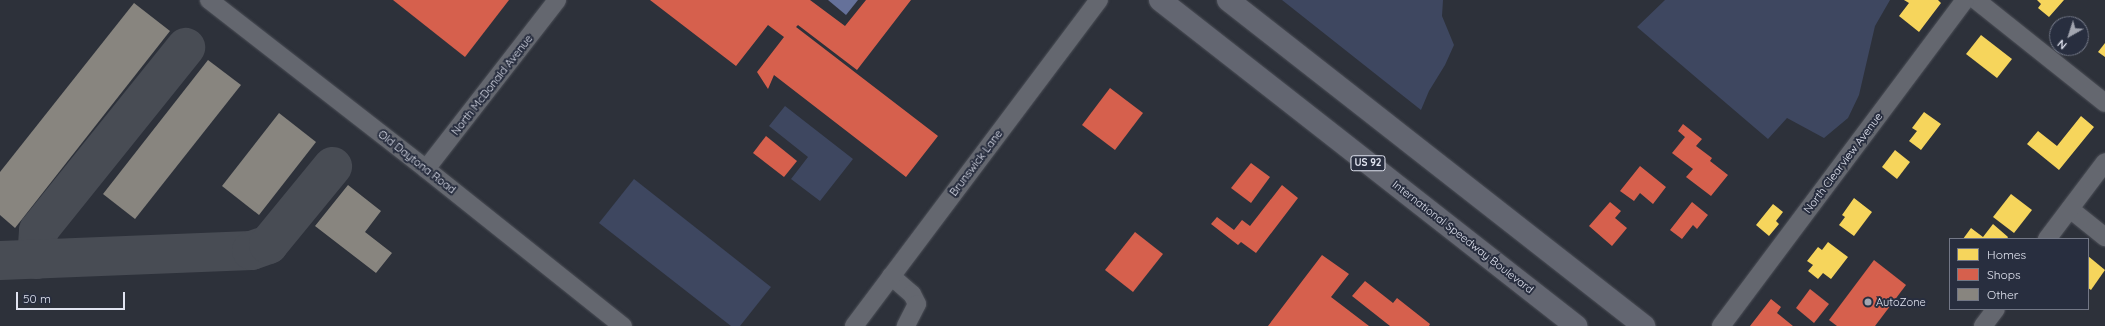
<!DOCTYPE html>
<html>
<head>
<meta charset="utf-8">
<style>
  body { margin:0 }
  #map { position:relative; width:2105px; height:326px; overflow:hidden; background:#2d313a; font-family:Quicksand,sans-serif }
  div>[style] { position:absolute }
  .green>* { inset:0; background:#3e4760 }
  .water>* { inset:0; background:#65719a }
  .homes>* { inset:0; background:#f6d55c }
  .shops>* { inset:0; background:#d6604d }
  .taxiway>* { height:39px; margin:-19.5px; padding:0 19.5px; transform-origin:19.5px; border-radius:19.5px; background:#484c54 }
  .building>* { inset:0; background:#88857f }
  .roads { filter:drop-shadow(0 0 1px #4b4e56) drop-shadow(0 0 1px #4b4e56) }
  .minor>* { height:18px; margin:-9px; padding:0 9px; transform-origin:9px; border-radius:9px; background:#64676f }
  .major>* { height:22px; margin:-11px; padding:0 11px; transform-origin:11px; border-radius:11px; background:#636671 }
  .dots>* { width:11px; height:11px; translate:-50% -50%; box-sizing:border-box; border:2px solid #282e3f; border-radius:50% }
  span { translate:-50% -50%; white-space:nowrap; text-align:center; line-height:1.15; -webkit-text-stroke:4px #282e3f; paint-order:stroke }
  .shield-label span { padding:1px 3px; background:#282e3f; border:1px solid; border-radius:3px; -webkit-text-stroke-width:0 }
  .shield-label { font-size:10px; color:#e1e4f0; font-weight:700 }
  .street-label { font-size:11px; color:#e1e4f0 }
  .poi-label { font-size:11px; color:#e1e4f0 }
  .left { translate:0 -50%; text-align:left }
  .legend { position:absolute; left:1949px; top:238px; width:140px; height:72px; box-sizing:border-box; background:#282e3f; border:1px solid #727786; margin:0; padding:5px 7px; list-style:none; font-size:12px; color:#e1e4f0 }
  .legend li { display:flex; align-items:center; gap:8px; height:20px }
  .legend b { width:20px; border:1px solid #727786 }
  .north { position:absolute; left:2049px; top:16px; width:40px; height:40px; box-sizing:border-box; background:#282e3f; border:1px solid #727786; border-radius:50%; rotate:219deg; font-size:11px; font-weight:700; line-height:16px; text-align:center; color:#e1e4f0 }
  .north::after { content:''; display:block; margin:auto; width:14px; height:18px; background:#a2a5b0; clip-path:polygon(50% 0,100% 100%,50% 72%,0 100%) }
  .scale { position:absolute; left:16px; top:292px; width:109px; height:18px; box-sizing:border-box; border:2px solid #e1e4f0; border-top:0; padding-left:5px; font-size:12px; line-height:14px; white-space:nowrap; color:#e1e4f0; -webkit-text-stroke:3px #282e3f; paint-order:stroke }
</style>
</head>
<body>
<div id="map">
  <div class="green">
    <i style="clip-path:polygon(1282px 0,1443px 0,1442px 16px,1454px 45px,1445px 65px,1429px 91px,1421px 110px)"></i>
    <i style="clip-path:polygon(1665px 0,1890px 0,1875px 26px,1859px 95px,1848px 118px,1824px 138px,1787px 118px,1768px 139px,1637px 27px)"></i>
    <i style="clip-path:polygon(785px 106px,853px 159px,820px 201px,791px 179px,808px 157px,769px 126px)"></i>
    <i style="clip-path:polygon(634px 179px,771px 287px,740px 326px,731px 326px,599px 223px)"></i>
  </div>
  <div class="water">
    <i style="clip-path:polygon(828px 0,858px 0,846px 15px)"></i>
  </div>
  <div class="homes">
    <i style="clip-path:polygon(1904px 0,1938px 0,1941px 3px,1919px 32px,1899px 16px,1909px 3px)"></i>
    <i style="clip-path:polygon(2037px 0,2064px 0,2049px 17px,2038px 8px,2041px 4px)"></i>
    <i style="clip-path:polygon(1981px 35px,2012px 59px,1997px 78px,1966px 54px)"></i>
    <i style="clip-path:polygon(2105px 43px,2105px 57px,2098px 52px)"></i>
    <i style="clip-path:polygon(1924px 112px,1941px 124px,1921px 150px,1909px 141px,1917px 131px,1912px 128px)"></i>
    <i style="clip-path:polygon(2081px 116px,2094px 127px,2059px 170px,2027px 144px,2038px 131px,2057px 146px)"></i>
    <i style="clip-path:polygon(1895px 150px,1910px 162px,1897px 179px,1882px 167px)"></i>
    <i style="clip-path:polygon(2011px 194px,2032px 210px,2014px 233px,1993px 217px)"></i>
    <i style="clip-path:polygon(1854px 198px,1872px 212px,1854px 236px,1839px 225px,1845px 217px,1842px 215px)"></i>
    <i style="clip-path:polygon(1773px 204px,1783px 212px,1776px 221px,1779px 224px,1769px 236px,1756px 225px)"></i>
    <i style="clip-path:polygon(1993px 224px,2008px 237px,2007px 239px,1963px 239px,1971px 228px,1983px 237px)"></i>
    <i style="clip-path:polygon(1828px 242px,1848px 257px,1831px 279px,1823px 273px,1818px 279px,1808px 271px,1813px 265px,1807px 261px,1818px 247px,1822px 250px)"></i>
    <i style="clip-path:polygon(2088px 256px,2105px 270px,2091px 290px,2088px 288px)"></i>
  </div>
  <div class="shops">
    <i style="clip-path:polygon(393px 0,509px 0,465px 57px)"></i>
    <i style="clip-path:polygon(650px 0,810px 0,845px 26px,866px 0,911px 0,857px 70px,798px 25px,796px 27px,938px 136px,906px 177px,774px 75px,768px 89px,757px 72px,784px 37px,768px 25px,736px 66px)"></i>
    <i style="clip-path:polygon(1110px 88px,1143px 113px,1115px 150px,1082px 125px)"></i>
    <i style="clip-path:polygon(1683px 124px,1702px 139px,1696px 146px,1712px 158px,1710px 161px,1728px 175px,1711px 196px,1686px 177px,1693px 169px,1672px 153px,1685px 137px,1678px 131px)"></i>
    <i style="clip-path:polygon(766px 136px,797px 161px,784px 177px,753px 153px)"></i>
    <i style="clip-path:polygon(1251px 163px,1270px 177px,1251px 203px,1231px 188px)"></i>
    <i style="clip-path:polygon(1640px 166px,1666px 187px,1653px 204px,1640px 193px,1634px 201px,1620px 191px)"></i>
    <i style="clip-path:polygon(1282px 185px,1298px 198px,1256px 253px,1241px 242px,1238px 245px,1211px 224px,1217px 217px,1234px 230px,1242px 220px,1250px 226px)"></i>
    <i style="clip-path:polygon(1610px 202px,1621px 211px,1615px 218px,1627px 228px,1612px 246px,1589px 226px)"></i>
    <i style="clip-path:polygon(1692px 202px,1708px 215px,1697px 229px,1693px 225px,1682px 239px,1670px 230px)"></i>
    <i style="clip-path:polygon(1135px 232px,1163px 254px,1133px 292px,1105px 270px)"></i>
    <i style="clip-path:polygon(1322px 255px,1349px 274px,1331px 297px,1369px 326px,1268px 326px)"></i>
    <i style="clip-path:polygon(1874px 260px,1906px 285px,1875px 326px,1837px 326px,1829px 320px)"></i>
    <i style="clip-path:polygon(1365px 281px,1393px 303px,1397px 298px,1430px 324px,1429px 326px,1390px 326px,1352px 296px)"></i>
    <i style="clip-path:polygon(1810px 289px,1829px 304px,1814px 323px,1796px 308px)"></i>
    <i style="clip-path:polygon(1771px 299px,1781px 307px,1777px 313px,1793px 326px,1750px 326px)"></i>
  </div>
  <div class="taxiway">
    <i style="left:36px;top:259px;width:29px;rotate:-86deg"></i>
    <i style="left:38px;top:230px;width:235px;rotate:-51.2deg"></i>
    <i style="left:0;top:260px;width:251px;rotate:-2.3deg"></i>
    <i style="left:251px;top:250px;width:18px;rotate:-19deg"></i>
    <i style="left:268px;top:244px;width:101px;rotate:-50.6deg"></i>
  </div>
  <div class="building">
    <i style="clip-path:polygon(134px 3px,170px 31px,15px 228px,0 215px,0 172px)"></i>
    <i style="clip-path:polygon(208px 60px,241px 85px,135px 219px,103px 194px)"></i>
    <i style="clip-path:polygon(279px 113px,316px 142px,259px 215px,222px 186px)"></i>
    <i style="clip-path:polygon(348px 185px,381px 211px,365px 232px,392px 253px,376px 273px,315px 226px)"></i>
  </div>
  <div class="roads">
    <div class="minor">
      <i style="left:209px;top:0;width:275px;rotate:37.9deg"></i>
      <i style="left:426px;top:169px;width:252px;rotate:38.6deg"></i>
      <i style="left:1976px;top:0;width:165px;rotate:38.6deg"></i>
      <i style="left:426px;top:169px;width:214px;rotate:-52.2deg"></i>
      <i style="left:2070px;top:209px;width:45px;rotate:38.7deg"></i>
      <i style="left:2047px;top:239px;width:96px;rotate:-53deg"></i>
      <i style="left:891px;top:276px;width:28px;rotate:41deg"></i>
      <i style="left:912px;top:294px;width:11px;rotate:63deg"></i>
      <i style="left:917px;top:304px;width:25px;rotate:117deg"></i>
      <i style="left:854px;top:326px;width:408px;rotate:-53.1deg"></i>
      <i style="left:1721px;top:326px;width:407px;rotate:-53.2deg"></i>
      <i style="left:1983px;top:326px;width:21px;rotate:-53deg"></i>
    </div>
    <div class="major">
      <i style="left:1160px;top:0;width:529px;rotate:38.08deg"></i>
      <i style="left:1228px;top:0;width:529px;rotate:38.08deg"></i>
    </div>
  </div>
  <div class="dots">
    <i style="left:1868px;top:302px;background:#a2a5b0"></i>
  </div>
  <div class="shield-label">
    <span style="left:1368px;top:163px">US 92</span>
  </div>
  <div class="street-label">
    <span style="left:492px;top:85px;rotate:-52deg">North McDonald Avenue</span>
    <span style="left:417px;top:162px;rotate:38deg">Old Daytona Road</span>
    <span style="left:976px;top:163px;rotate:-53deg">Brunswick Lane</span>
    <span style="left:1843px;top:163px;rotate:-53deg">North Clearview Avenue</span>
    <span style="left:1463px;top:237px;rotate:38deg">International Speedway Boulevard</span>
  </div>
  <div class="poi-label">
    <span class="left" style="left:1876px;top:302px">AutoZone</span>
  </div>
  <ul class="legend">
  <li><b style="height:11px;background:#f6d55c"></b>Homes</li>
  <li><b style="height:11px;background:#d6604d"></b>Shops</li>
  <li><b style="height:11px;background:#88857f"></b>Other</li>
  </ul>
  <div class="north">N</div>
  <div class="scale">50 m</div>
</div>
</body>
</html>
